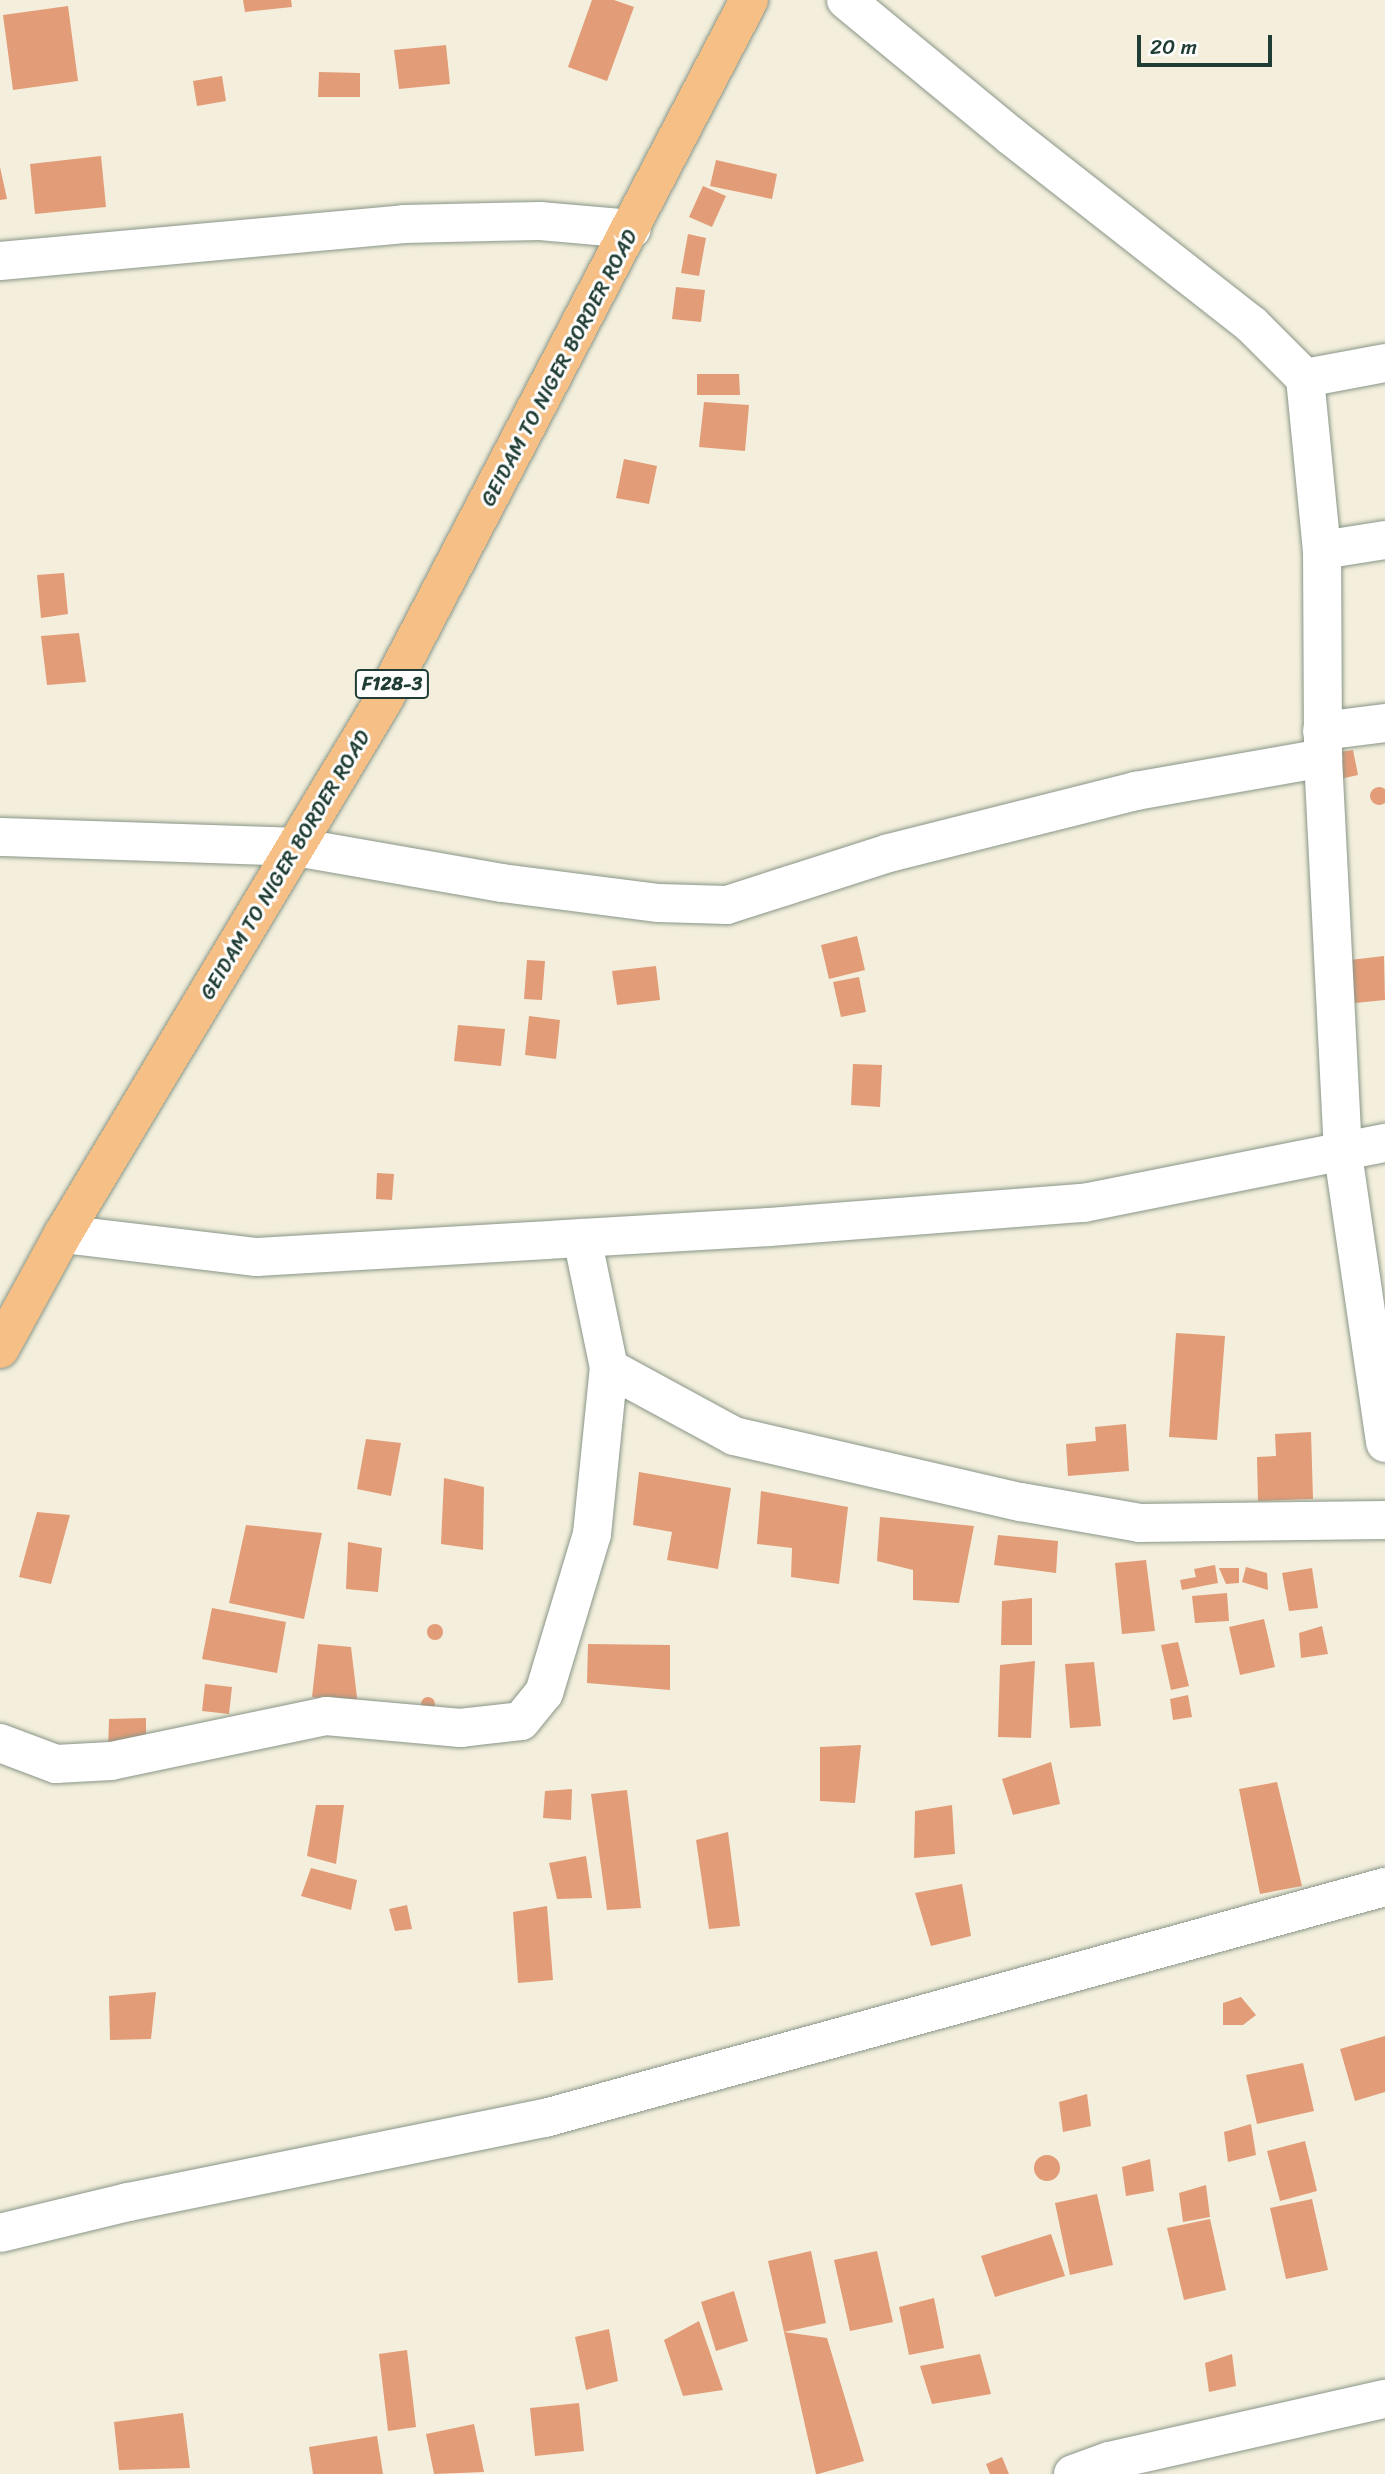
<!DOCTYPE html>
<html>
<head>
<meta charset="utf-8">
<style>
  body { margin:0 }
  #map { position:relative; width:1385px; height:2474px; overflow:hidden; background:#f3efdc; font-family:Sriracha,sans-serif }
  div>[style] { position:absolute }
  .building>* { inset:0; background:#e29c78 }
  .round { border-radius:50% }
  .roads { filter:drop-shadow(0 0 2px #899688) drop-shadow(0 0 2px #899688) }
  .minor>* { height:38px; margin:-19px; padding:0 19px; transform-origin:19px; border-radius:19px; background:#fff }
  .primary>* { height:38px; margin:-19px; padding:0 19px; transform-origin:19px; border-radius:19px; background:#f5bf86 }
  span { translate:-50% -50%; white-space:nowrap; text-align:center; line-height:1.15; -webkit-text-stroke:6px #fff; paint-order:stroke }
  .shield-label span { padding:2px 5px; background:#fff; border:2px solid; border-radius:5px; -webkit-text-stroke-width:0 }
  .shield-label { font-size:19px; color:#1f3d34; font-weight:700 }
  .street-label { font-size:21px; color:#1f3d34 }
  .scale { position:absolute; left:1137px; top:35px; width:135px; height:32px; box-sizing:border-box; border:4px solid #1f3d34; border-top:0; padding-left:9px; font-size:21px; line-height:24px; white-space:nowrap; color:#1f3d34; -webkit-text-stroke:5px #fff; paint-order:stroke }
</style>
</head>
<body>
<div id="map">
  <div class="building">
    <i style="clip-path:polygon(243px 0,291px 0,292px 7px,245px 12px)"></i>
    <i style="clip-path:polygon(592px 0,614px 0,634px 7px,607px 81px,568px 67px)"></i>
    <i style="clip-path:polygon(68px 6px,78px 81px,13px 90px,3px 15px)"></i>
    <i style="clip-path:polygon(446px 45px,450px 84px,399px 89px,394px 50px)"></i>
    <i style="clip-path:polygon(319px 72px,360px 73px,360px 97px,318px 97px)"></i>
    <i style="clip-path:polygon(222px 76px,226px 101px,197px 106px,193px 81px)"></i>
    <i style="clip-path:polygon(101px 156px,106px 207px,35px 214px,30px 164px)"></i>
    <i style="clip-path:polygon(716px 160px,777px 174px,772px 199px,710px 186px)"></i>
    <i style="clip-path:polygon(0 167px,7px 199px,0 200px)"></i>
    <i style="clip-path:polygon(703px 186px,726px 196px,712px 227px,689px 217px)"></i>
    <i style="clip-path:polygon(688px 234px,706px 238px,699px 276px,681px 273px)"></i>
    <i style="clip-path:polygon(676px 287px,705px 290px,701px 322px,672px 319px)"></i>
    <i style="clip-path:polygon(697px 374px,739px 374px,740px 395px,697px 395px)"></i>
    <i style="clip-path:polygon(704px 402px,749px 405px,745px 451px,699px 447px)"></i>
    <i style="clip-path:polygon(624px 459px,657px 466px,649px 504px,616px 498px)"></i>
    <i style="clip-path:polygon(64px 573px,68px 614px,41px 618px,37px 575px)"></i>
    <i style="clip-path:polygon(79px 633px,86px 682px,47px 685px,41px 636px)"></i>
    <i style="clip-path:polygon(1353px 750px,1358px 775px,1340px 779px,1334px 753px)"></i>
    <i class="round" style="left:1370px;top:787px;width:18px;height:18px"></i>
    <i style="clip-path:polygon(857px 936px,865px 970px,829px 979px,821px 945px)"></i>
    <i style="clip-path:polygon(1384px 956px,1385px 1000px,1355px 1003px,1350px 960px)"></i>
    <i style="clip-path:polygon(527px 960px,545px 961px,542px 1000px,524px 999px)"></i>
    <i style="clip-path:polygon(656px 966px,660px 1000px,617px 1005px,612px 971px)"></i>
    <i style="clip-path:polygon(859px 977px,866px 1012px,841px 1017px,833px 982px)"></i>
    <i style="clip-path:polygon(529px 1016px,560px 1020px,556px 1059px,525px 1055px)"></i>
    <i style="clip-path:polygon(458px 1025px,505px 1029px,501px 1066px,454px 1061px)"></i>
    <i style="clip-path:polygon(853px 1064px,882px 1065px,880px 1107px,851px 1105px)"></i>
    <i style="clip-path:polygon(377px 1173px,394px 1174px,392px 1200px,376px 1199px)"></i>
    <i style="clip-path:polygon(1176px 1333px,1225px 1336px,1217px 1440px,1169px 1437px)"></i>
    <i style="clip-path:polygon(1126px 1424px,1129px 1471px,1068px 1476px,1066px 1444px,1096px 1441px,1095px 1427px)"></i>
    <i style="clip-path:polygon(1311px 1432px,1313px 1499px,1258px 1501px,1257px 1457px,1276px 1456px,1275px 1434px)"></i>
    <i style="clip-path:polygon(366px 1439px,401px 1443px,391px 1496px,357px 1489px)"></i>
    <i style="clip-path:polygon(639px 1472px,731px 1488px,718px 1569px,667px 1560px,672px 1532px,633px 1525px)"></i>
    <i style="clip-path:polygon(444px 1478px,484px 1487px,483px 1550px,441px 1544px)"></i>
    <i style="clip-path:polygon(761px 1491px,848px 1507px,839px 1584px,791px 1577px,792px 1548px,757px 1544px)"></i>
    <i style="clip-path:polygon(37px 1512px,70px 1515px,51px 1584px,19px 1577px)"></i>
    <i style="clip-path:polygon(880px 1517px,974px 1526px,959px 1603px,913px 1600px,913px 1570px,877px 1561px)"></i>
    <i style="clip-path:polygon(246px 1525px,322px 1533px,304px 1619px,229px 1603px)"></i>
    <i style="clip-path:polygon(998px 1535px,1058px 1541px,1056px 1573px,994px 1565px)"></i>
    <i style="clip-path:polygon(348px 1542px,382px 1548px,378px 1592px,346px 1589px)"></i>
    <i style="clip-path:polygon(1146px 1560px,1155px 1631px,1122px 1634px,1115px 1563px)"></i>
    <i style="clip-path:polygon(1215px 1565px,1218px 1583px,1182px 1590px,1180px 1580px,1196px 1577px,1194px 1569px)"></i>
    <i style="clip-path:polygon(1246px 1567px,1267px 1573px,1268px 1590px,1242px 1582px)"></i>
    <i style="clip-path:polygon(1219px 1568px,1239px 1568px,1239px 1583px,1226px 1584px)"></i>
    <i style="clip-path:polygon(1312px 1568px,1318px 1608px,1289px 1611px,1282px 1573px)"></i>
    <i style="clip-path:polygon(1227px 1593px,1229px 1621px,1195px 1623px,1192px 1596px)"></i>
    <i style="clip-path:polygon(1032px 1598px,1032px 1645px,1001px 1645px,1002px 1601px)"></i>
    <i style="clip-path:polygon(212px 1608px,286px 1622px,277px 1673px,202px 1659px)"></i>
    <i style="clip-path:polygon(1264px 1619px,1275px 1667px,1240px 1675px,1229px 1627px)"></i>
    <i class="round" style="left:427px;top:1624px;width:16px;height:16px"></i>
    <i style="clip-path:polygon(1322px 1626px,1328px 1654px,1301px 1658px,1299px 1633px)"></i>
    <i style="clip-path:polygon(1178px 1642px,1189px 1686px,1171px 1690px,1161px 1645px)"></i>
    <i style="clip-path:polygon(318px 1644px,351px 1647px,358px 1706px,312px 1697px)"></i>
    <i style="clip-path:polygon(588px 1644px,670px 1645px,670px 1690px,587px 1683px)"></i>
    <i style="clip-path:polygon(1035px 1661px,1031px 1738px,998px 1737px,1000px 1665px)"></i>
    <i style="clip-path:polygon(1094px 1662px,1101px 1726px,1070px 1728px,1065px 1664px)"></i>
    <i style="clip-path:polygon(205px 1684px,232px 1687px,229px 1714px,202px 1711px)"></i>
    <i style="clip-path:polygon(1188px 1695px,1192px 1717px,1173px 1720px,1170px 1699px)"></i>
    <i class="round" style="left:421px;top:1697px;width:14px;height:14px"></i>
    <i style="clip-path:polygon(146px 1718px,146px 1745px,108px 1753px,109px 1719px)"></i>
    <i style="clip-path:polygon(861px 1745px,855px 1803px,820px 1801px,820px 1747px)"></i>
    <i style="clip-path:polygon(1051px 1762px,1060px 1804px,1013px 1815px,1002px 1779px)"></i>
    <i style="clip-path:polygon(1277px 1782px,1302px 1886px,1260px 1894px,1239px 1789px)"></i>
    <i style="clip-path:polygon(572px 1789px,571px 1820px,543px 1818px,545px 1791px)"></i>
    <i style="clip-path:polygon(627px 1790px,641px 1908px,607px 1910px,591px 1794px)"></i>
    <i style="clip-path:polygon(316px 1805px,344px 1805px,336px 1864px,307px 1856px)"></i>
    <i style="clip-path:polygon(952px 1805px,955px 1854px,914px 1858px,915px 1811px)"></i>
    <i style="clip-path:polygon(728px 1832px,740px 1926px,709px 1929px,696px 1840px)"></i>
    <i style="clip-path:polygon(586px 1856px,592px 1898px,557px 1899px,549px 1863px)"></i>
    <i style="clip-path:polygon(311px 1868px,357px 1880px,351px 1910px,301px 1896px)"></i>
    <i style="clip-path:polygon(962px 1884px,971px 1936px,931px 1946px,915px 1893px)"></i>
    <i style="clip-path:polygon(407px 1905px,412px 1929px,395px 1931px,389px 1909px)"></i>
    <i style="clip-path:polygon(547px 1906px,553px 1980px,518px 1983px,513px 1912px)"></i>
    <i style="clip-path:polygon(156px 1992px,151px 2039px,110px 2040px,109px 1996px)"></i>
    <i style="clip-path:polygon(1241px 1997px,1256px 2015px,1243px 2025px,1223px 2025px,1223px 2003px)"></i>
    <i style="clip-path:polygon(1385px 2036px,1385px 2092px,1355px 2101px,1340px 2049px)"></i>
    <i style="clip-path:polygon(1303px 2063px,1314px 2111px,1257px 2124px,1246px 2075px)"></i>
    <i style="clip-path:polygon(1087px 2094px,1091px 2126px,1063px 2132px,1059px 2102px)"></i>
    <i style="clip-path:polygon(1251px 2124px,1256px 2155px,1228px 2162px,1224px 2132px)"></i>
    <i style="clip-path:polygon(1305px 2141px,1317px 2191px,1280px 2201px,1267px 2151px)"></i>
    <i class="round" style="left:1034px;top:2155px;width:26px;height:26px"></i>
    <i style="clip-path:polygon(1150px 2159px,1154px 2191px,1126px 2196px,1122px 2167px)"></i>
    <i style="clip-path:polygon(1206px 2185px,1210px 2217px,1183px 2222px,1179px 2193px)"></i>
    <i style="clip-path:polygon(1097px 2194px,1113px 2265px,1070px 2275px,1055px 2203px)"></i>
    <i style="clip-path:polygon(1312px 2199px,1328px 2270px,1286px 2279px,1270px 2208px)"></i>
    <i style="clip-path:polygon(1210px 2219px,1226px 2290px,1184px 2300px,1167px 2228px)"></i>
    <i style="clip-path:polygon(1051px 2234px,1065px 2276px,995px 2297px,981px 2256px)"></i>
    <i style="clip-path:polygon(811px 2251px,826px 2323px,784px 2332px,827px 2338px,864px 2461px,818px 2474px,816px 2474px,768px 2261px)"></i>
    <i style="clip-path:polygon(877px 2251px,893px 2322px,850px 2331px,834px 2260px)"></i>
    <i style="clip-path:polygon(734px 2291px,748px 2341px,716px 2351px,701px 2302px)"></i>
    <i style="clip-path:polygon(934px 2298px,944px 2348px,909px 2355px,899px 2307px)"></i>
    <i style="clip-path:polygon(699px 2321px,723px 2390px,683px 2396px,664px 2340px)"></i>
    <i style="clip-path:polygon(609px 2329px,618px 2381px,586px 2390px,575px 2337px)"></i>
    <i style="clip-path:polygon(407px 2350px,416px 2427px,388px 2431px,379px 2354px)"></i>
    <i style="clip-path:polygon(980px 2354px,991px 2394px,932px 2404px,920px 2366px)"></i>
    <i style="clip-path:polygon(1232px 2354px,1236px 2386px,1209px 2392px,1205px 2363px)"></i>
    <i style="clip-path:polygon(579px 2403px,584px 2451px,535px 2456px,530px 2408px)"></i>
    <i style="clip-path:polygon(183px 2413px,190px 2468px,119px 2470px,114px 2422px)"></i>
    <i style="clip-path:polygon(474px 2424px,484px 2472px,434px 2474px,426px 2434px)"></i>
    <i style="clip-path:polygon(377px 2436px,383px 2474px,313px 2474px,309px 2447px)"></i>
    <i style="clip-path:polygon(1002px 2457px,1009px 2474px,990px 2474px,986px 2464px)"></i>
  </div>
  <div class="roads">
    <div class="minor">
      <i style="left:846px;top:0;width:214px;rotate:39.5deg"></i>
      <i style="left:1011px;top:136px;width:305px;rotate:38.1deg"></i>
      <i style="left:1251px;top:324px;width:76px;rotate:45deg"></i>
      <i style="left:1305px;top:378px;width:173px;rotate:84.4deg"></i>
      <i style="left:1322px;top:550px;width:208px;rotate:89.7deg"></i>
      <i style="left:1323px;top:758px;width:397px;rotate:87.1deg"></i>
      <i style="left:1343px;top:1154px;width:292px;rotate:81.7deg"></i>
      <i style="left:0;top:261px;width:406px;rotate:-5.2deg"></i>
      <i style="left:404px;top:224px;width:136px;rotate:-1.3deg"></i>
      <i style="left:540px;top:221px;width:92px;rotate:5deg"></i>
      <i style="left:1305px;top:378px;width:81px;rotate:-10.6deg"></i>
      <i style="left:1322px;top:550px;width:64px;rotate:-9deg"></i>
      <i style="left:1322px;top:731px;width:64px;rotate:-7.2deg"></i>
      <i style="left:0;top:837px;width:296px;rotate:1.9deg"></i>
      <i style="left:296px;top:847px;width:209px;rotate:9.9deg"></i>
      <i style="left:502px;top:883px;width:158px;rotate:7.3deg"></i>
      <i style="left:659px;top:903px;width:68px;rotate:1.7deg"></i>
      <i style="left:727px;top:905px;width:170px;rotate:-17.8deg"></i>
      <i style="left:889px;top:853px;width:255px;rotate:-14.1deg"></i>
      <i style="left:1136px;top:791px;width:190px;rotate:-10deg"></i>
      <i style="left:63px;top:1234px;width:195px;rotate:6.8deg"></i>
      <i style="left:257px;top:1257px;width:513px;rotate:-3.35deg"></i>
      <i style="left:769px;top:1227px;width:316px;rotate:-4.4deg"></i>
      <i style="left:1084px;top:1203px;width:307px;rotate:-11.3deg"></i>
      <i style="left:609px;top:1368px;width:142px;rotate:28.5deg"></i>
      <i style="left:734px;top:1436px;width:294px;rotate:13deg"></i>
      <i style="left:1021px;top:1502px;width:121px;rotate:10deg"></i>
      <i style="left:1140px;top:1523px;width:245px;rotate:-0.7deg"></i>
      <i style="left:0;top:1743px;width:60px;rotate:20.6deg"></i>
      <i style="left:56px;top:1764px;width:55px;rotate:-3.1deg"></i>
      <i style="left:111px;top:1761px;width:220px;rotate:-11.8deg"></i>
      <i style="left:326px;top:1716px;width:135px;rotate:5.1deg"></i>
      <i style="left:460px;top:1728px;width:61px;rotate:-6.5deg"></i>
      <i style="left:521px;top:1721px;width:36px;rotate:-51deg"></i>
      <i style="left:544px;top:1693px;width:166px;rotate:-73.2deg"></i>
      <i style="left:592px;top:1534px;width:167px;rotate:-84.2deg"></i>
      <i style="left:609px;top:1368px;width:133px;rotate:-101.7deg"></i>
      <i style="left:0;top:2233px;width:132px;rotate:-13.6deg"></i>
      <i style="left:128px;top:2202px;width:425px;rotate:-11.4deg"></i>
      <i style="left:545px;top:2118px;width:871px;rotate:-15.38deg"></i>
      <i style="left:1073px;top:2474px;width:38px;rotate:-20deg"></i>
      <i style="left:1109px;top:2461px;width:283px;rotate:-12.7deg"></i>
    </div>
    <div class="primary">
      <i style="left:0;top:1349px;width:131px;rotate:-61.3deg"></i>
      <i style="left:63px;top:1234px;width:622px;rotate:-59.02deg"></i>
      <i style="left:383px;top:701px;width:791px;rotate:-62.43deg"></i>
    </div>
  </div>
  <div class="shield-label">
    <span style="left:392px;top:684px">F128-3</span>
  </div>
  <div class="street-label">
    <span style="left:559px;top:368px;rotate:-62deg">GEIDAM TO NIGER BORDER ROAD</span>
    <span style="left:285px;top:865px;rotate:-59deg">GEIDAM TO NIGER BORDER ROAD</span>
  </div>
  <div class="scale">20 m</div>
</div>
</body>
</html>
